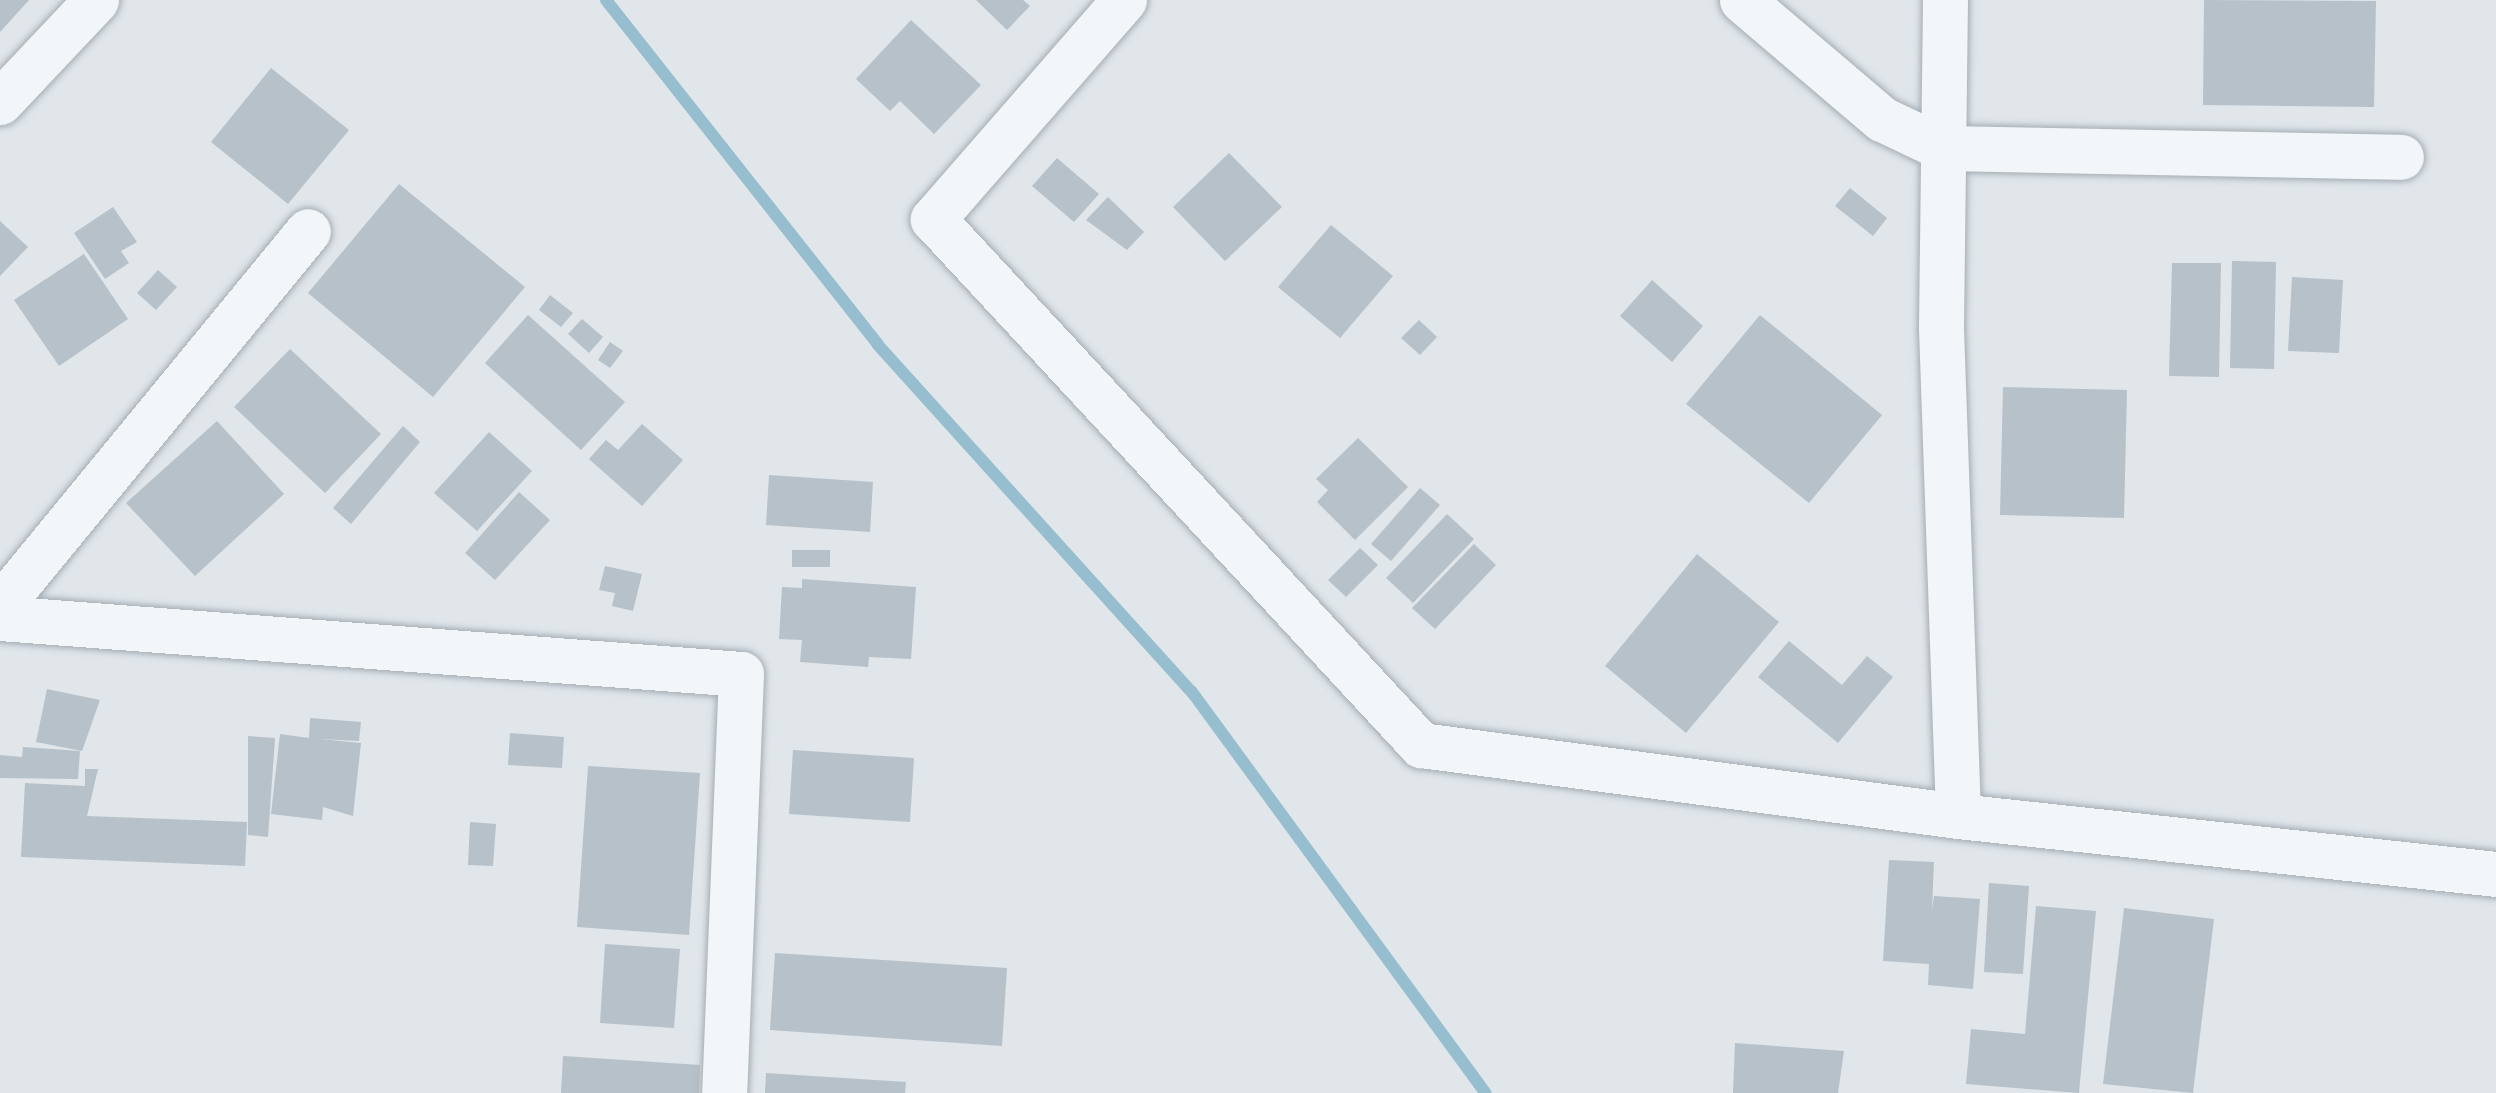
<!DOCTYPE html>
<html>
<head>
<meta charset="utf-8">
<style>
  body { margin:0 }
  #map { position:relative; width:2496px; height:1093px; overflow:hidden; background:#e0e6ea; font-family:Roboto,sans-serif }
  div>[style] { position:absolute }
  .stream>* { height:12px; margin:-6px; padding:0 6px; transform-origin:6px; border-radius:6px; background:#97bece }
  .building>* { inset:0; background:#b7c1c9 }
  .roads { filter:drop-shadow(0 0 3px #a5aeb5) drop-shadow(0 0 3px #a5aeb5) }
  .minor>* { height:45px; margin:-22.5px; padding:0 22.5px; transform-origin:22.5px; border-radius:22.5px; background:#f3f6f8 }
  span { translate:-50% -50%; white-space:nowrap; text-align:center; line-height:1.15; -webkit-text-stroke:10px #f0f5f8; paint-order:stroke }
</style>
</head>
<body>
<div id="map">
  <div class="stream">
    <i style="left:606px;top:0;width:439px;rotate:51.7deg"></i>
    <i style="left:878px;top:345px;width:468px;rotate:47.9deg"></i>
    <i style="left:1192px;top:692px;width:497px;rotate:53.8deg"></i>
  </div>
  <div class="building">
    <i style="clip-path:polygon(0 0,29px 0,0 32px)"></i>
    <i style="clip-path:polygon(976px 0,1023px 0,1030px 6px,1007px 30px)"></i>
    <i style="clip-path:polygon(2204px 0,2376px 1px,2374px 107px,2203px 105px)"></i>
    <i style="clip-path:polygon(911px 20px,981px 85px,934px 134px,900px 101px,890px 111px,856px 79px)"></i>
    <i style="clip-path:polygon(271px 68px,349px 130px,288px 204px,211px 142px)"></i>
    <i style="clip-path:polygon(1229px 153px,1282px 207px,1225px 261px,1173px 207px)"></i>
    <i style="clip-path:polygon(1057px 158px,1099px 194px,1074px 222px,1032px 186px)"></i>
    <i style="clip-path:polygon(399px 184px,525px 287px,433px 397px,308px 293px)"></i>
    <i style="clip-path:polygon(1850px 188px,1887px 218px,1873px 236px,1835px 206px)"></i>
    <i style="clip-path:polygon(1108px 197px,1144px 232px,1127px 250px,1086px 220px)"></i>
    <i style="clip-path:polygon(113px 207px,137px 242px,121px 251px,129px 263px,105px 279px,74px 233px)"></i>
    <i style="clip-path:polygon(0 221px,28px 247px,0 276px)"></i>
    <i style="clip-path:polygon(1331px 225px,1393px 276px,1340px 338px,1278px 287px)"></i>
    <i style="clip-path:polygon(84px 254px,128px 319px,59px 366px,14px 300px)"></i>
    <i style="clip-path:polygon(2232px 261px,2276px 262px,2274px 369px,2230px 368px)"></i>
    <i style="clip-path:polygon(2172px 263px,2221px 263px,2219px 377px,2169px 376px)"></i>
    <i style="clip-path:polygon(158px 270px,177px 287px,156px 310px,137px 293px)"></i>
    <i style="clip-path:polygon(2292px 277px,2343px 280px,2339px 353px,2288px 351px)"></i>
    <i style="clip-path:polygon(1652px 280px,1703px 326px,1672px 362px,1620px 316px)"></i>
    <i style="clip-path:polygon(550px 295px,573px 313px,561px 327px,539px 310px)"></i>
    <i style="clip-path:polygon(528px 315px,625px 402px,581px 450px,485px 363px)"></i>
    <i style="clip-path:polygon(1760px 315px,1882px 415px,1809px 503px,1686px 404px)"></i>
    <i style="clip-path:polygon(582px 319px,603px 337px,589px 353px,568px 334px)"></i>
    <i style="clip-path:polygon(1419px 320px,1437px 337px,1420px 355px,1401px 338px)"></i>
    <i style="clip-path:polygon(610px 342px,623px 351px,610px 368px,598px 360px)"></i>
    <i style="clip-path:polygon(290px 349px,381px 434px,325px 493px,234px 407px)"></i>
    <i style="clip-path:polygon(2003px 387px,2127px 390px,2124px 518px,2000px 515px)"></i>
    <i style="clip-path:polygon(217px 421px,284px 494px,195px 576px,126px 503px)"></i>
    <i style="clip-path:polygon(642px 424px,683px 460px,642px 506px,589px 459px,606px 440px,618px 450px)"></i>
    <i style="clip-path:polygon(403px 426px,420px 442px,351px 524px,333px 508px)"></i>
    <i style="clip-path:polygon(489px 432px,532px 471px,477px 531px,434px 493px)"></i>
    <i style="clip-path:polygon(1358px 438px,1408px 487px,1355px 540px,1317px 502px,1328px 490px,1316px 479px)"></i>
    <i style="clip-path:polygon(769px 475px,873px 482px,870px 532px,766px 525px)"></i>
    <i style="clip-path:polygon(1420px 488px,1440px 505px,1391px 561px,1371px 544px)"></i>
    <i style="clip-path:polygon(519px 492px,550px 520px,495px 580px,465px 553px)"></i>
    <i style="clip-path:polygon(1447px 514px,1474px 539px,1413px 603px,1386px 578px)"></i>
    <i style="clip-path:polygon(1474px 544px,1496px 565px,1435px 629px,1412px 608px)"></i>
    <i style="clip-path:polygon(1360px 548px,1378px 565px,1346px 597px,1328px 580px)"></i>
    <i style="clip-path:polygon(792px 550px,830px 550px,830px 567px,792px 567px)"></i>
    <i style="clip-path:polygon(1697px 554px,1779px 622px,1686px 733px,1605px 666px)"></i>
    <i style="clip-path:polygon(605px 566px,642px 574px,633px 611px,612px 606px,615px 593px,599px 590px)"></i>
    <i style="clip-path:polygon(802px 579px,916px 587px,911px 659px,869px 657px,868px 667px,800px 662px,802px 640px,779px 639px,782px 587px,802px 588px)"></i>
    <i style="clip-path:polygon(1789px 641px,1842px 685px,1867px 656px,1893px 677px,1838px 743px,1758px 677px)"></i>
    <i style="clip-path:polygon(47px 689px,100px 700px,82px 751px,36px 742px)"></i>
    <i style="clip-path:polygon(310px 718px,361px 722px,359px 741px,320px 739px,361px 743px,353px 816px,323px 807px,322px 820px,271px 814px,280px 734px,309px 738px)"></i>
    <i style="clip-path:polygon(510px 733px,564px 737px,562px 768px,508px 765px)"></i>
    <i style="clip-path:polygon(248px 736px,275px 738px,268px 837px,248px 835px)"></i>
    <i style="clip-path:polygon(23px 747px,80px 751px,78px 779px,0 778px,0 755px,22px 757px)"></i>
    <i style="clip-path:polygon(793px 750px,914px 758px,910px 822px,789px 814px)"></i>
    <i style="clip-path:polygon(588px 766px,700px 773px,689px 935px,577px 927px)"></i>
    <i style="clip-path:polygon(85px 769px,98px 769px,87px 816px,247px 822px,245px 866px,21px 857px,25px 783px,85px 786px)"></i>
    <i style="clip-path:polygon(470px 822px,496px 824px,493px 866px,468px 865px)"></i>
    <i style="clip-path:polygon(1889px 860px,1934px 862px,1932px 910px,1934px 896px,1980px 899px,1973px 989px,1928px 985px,1929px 964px,1883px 961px)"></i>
    <i style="clip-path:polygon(1989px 883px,2029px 886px,2023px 974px,1984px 972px)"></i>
    <i style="clip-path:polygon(2036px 906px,2096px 911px,2079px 1093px,1966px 1084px,1971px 1029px,2025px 1034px)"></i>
    <i style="clip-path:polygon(2124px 908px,2214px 919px,2193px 1093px,2103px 1084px)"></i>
    <i style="clip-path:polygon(605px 944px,680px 949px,674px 1028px,600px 1023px)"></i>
    <i style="clip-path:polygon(775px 953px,1007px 968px,1002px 1046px,770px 1030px)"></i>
    <i style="clip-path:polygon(1735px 1043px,1844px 1051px,1838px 1093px,1733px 1093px)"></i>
    <i style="clip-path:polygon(563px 1056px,700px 1065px,699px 1093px,561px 1093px)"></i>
    <i style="clip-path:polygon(766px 1073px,906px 1082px,905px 1093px,765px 1093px)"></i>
  </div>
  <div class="roads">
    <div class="minor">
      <i style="left:1124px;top:0;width:291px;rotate:131.1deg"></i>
      <i style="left:933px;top:219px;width:718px;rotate:47.15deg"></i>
      <i style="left:1421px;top:745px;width:542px;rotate:7.53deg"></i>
      <i style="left:1958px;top:816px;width:541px;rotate:6.15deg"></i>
      <i style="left:1742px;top:0;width:184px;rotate:40.4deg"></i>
      <i style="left:1882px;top:119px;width:68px;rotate:25.4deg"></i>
      <i style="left:1943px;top:148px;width:458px;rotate:1.1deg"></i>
      <i style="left:1945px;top:0;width:328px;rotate:90.7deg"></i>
      <i style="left:1941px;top:328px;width:488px;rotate:88deg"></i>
      <i style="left:0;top:102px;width:140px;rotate:-46.7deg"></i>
      <i style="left:0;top:606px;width:485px;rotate:-50.6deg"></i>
      <i style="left:0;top:618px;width:743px;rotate:4.32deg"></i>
      <i style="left:741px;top:674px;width:419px;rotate:92.3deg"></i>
    </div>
  </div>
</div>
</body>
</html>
